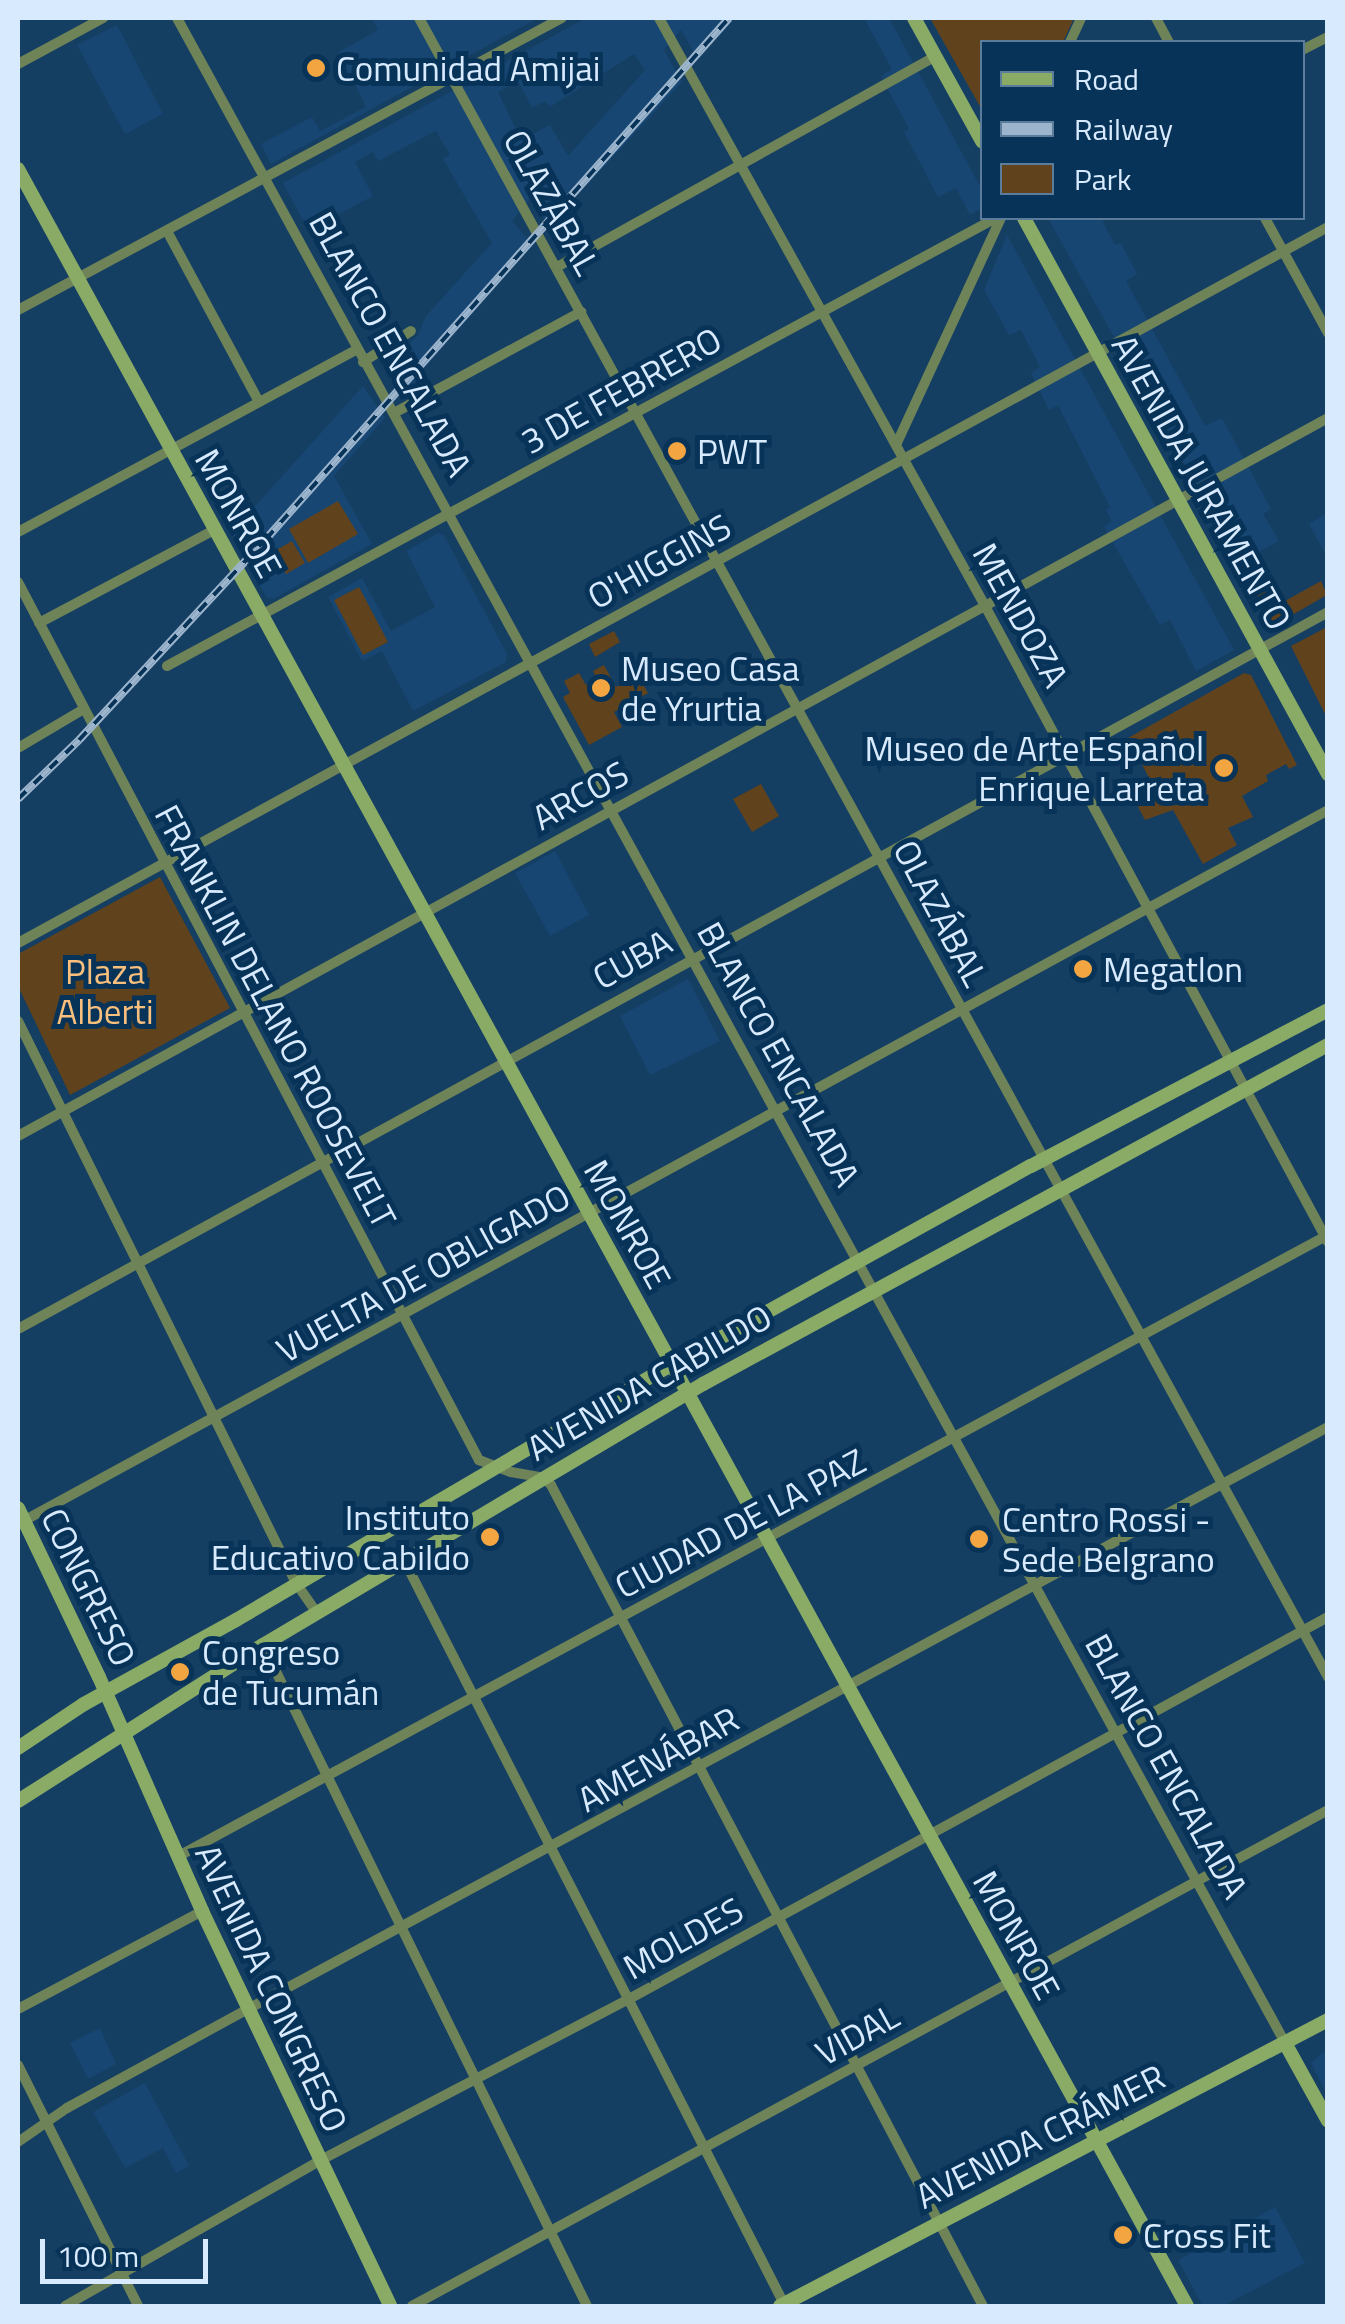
<!DOCTYPE html>
<html>
<head>
<meta charset="utf-8">
<style>
  body { margin:0 }
  #map { position:relative; width:1345px; height:2324px; overflow:hidden; background:#153e63; font-family:"Titillium Web",sans-serif }
  div>[style] { position:absolute }
  .built>* { inset:0; background:#174672 }
  .green>* { inset:0; background:#60421c }
  .street>* { height:10px; margin:-5px; padding:0 5px; transform-origin:5px; border-radius:5px; background:#6e8358 }
  .secondary>* { height:14px; margin:-7px; padding:0 7px; transform-origin:7px; border-radius:7px; background:#8aab66 }
  .rail>* { height:8px; margin-top:-4px; transform-origin:0; background:repeating-linear-gradient(90deg,#083358 0 11px,#9cb5cd 0 22px); box-sizing:border-box; border-block:2px solid #9cb5cd }
  .dots>* { width:28px; height:28px; translate:-50% -50%; box-sizing:border-box; border:5px solid #083358; border-radius:50% }
  span { translate:-50% -50%; white-space:nowrap; text-align:center; line-height:1.15; -webkit-text-stroke:10px #083358; paint-order:stroke }
  .poi-label { font-size:35px; color:#d8eafd }
  .left { translate:0 -50%; text-align:left }
  .right { translate:-100% -50%; text-align:right }
  .street-label { font-size:35px; color:#d8eafd }
  .park-label { font-size:35px; color:#f9bf7c }
  .frame { position:absolute; inset:0; border:20px solid #d8eafd; pointer-events:none }
  .legend { position:absolute; left:980px; top:40px; width:325px; height:180px; box-sizing:border-box; background:#083358; border:2px solid #5b7c9a; margin:0; padding:12px 18px; list-style:none; font-size:30px; color:#d8eafd }
  .legend li { display:flex; align-items:center; gap:20px; height:50px }
  .legend b { width:50px; border:2px solid #5b7c9a }
  .scale { position:absolute; left:40px; top:2239px; width:168px; height:45px; box-sizing:border-box; border:5px solid #d8eafd; border-top:0; padding-left:12px; font-size:30px; line-height:35px; white-space:nowrap; color:#d8eafd; -webkit-text-stroke:8px #083358; paint-order:stroke }
</style>
</head>
<body>
<div id="map">
  <div class="built">
    <i style="clip-path:polygon(372px 18px,538px 18px,271px 164px,261px 144px,312px 117px,320px 131px,366px 107px,339px 52px,378px 30px)"></i>
    <i style="clip-path:polygon(evenodd,586px 18px,735px 18px,698px 59px,681px 30px,664px 50px,682px 82px,549px 226px,531px 198px,512px 221px,532px 244px,402px 394px,386px 367px,418px 335px,426px 316px,492px 243px,443px 159px,450px 155px,436px 131px,378px 161px,373px 152px,355px 162px,373px 196px,308px 230px,283px 183px,586px 18px,634px 54px,645px 70px,568px 156px,550px 125px,521px 140px,498px 92px,518px 81px,532px 108px,545px 101px,550px 107px,634px 54px)"></i>
    <i style="clip-path:polygon(864px 18px,889px 18px,982px 190px,982px 208px,970px 215px,956px 188px,938px 197px,904px 132px,909px 129px,881px 76px,892px 69px)"></i>
    <i style="clip-path:polygon(117px 25px,163px 114px,125px 134px,77px 45px)"></i>
    <i style="clip-path:polygon(1048px 218px,1101px 218px,1115px 245px,1121px 243px,1137px 274px,1126px 281px,1205px 426px,1222px 418px,1271px 509px,1263px 514px,1279px 541px,1239px 563px)"></i>
    <i style="clip-path:polygon(1007px 235px,1234px 650px,1196px 671px,1170px 620px,1160px 625px,1104px 527px,1112px 521px,1106px 510px,1110px 507px,1058px 405px,1049px 410px,1031px 373px,1040px 367px,1021px 330px,1009px 335px,984px 290px)"></i>
    <i style="clip-path:polygon(363px 386px,385px 418px,334px 476px,372px 544px,273px 599px,266px 597px,232px 532px)"></i>
    <i style="clip-path:polygon(1327px 513px,1327px 557px,1309px 524px)"></i>
    <i style="clip-path:polygon(439px 533px,444px 535px,507px 654px,506px 662px,413px 711px,382px 651px,362px 661px,328px 597px,362px 578px,391px 631px,435px 607px,406px 551px)"></i>
    <i style="clip-path:polygon(555px 851px,589px 915px,550px 936px,515px 873px)"></i>
    <i style="clip-path:polygon(688px 979px,720px 1041px,650px 1075px,620px 1016px)"></i>
    <i style="clip-path:polygon(100px 2028px,116px 2064px,88px 2079px,70px 2043px)"></i>
    <i style="clip-path:polygon(1327px 2049px,1327px 2095px,1311px 2063px)"></i>
    <i style="clip-path:polygon(145px 2083px,189px 2166px,176px 2173px,163px 2148px,125px 2168px,93px 2112px)"></i>
    <i style="clip-path:polygon(1275px 2207px,1305px 2263px,1223px 2306px,1203px 2306px,1178px 2260px)"></i>
  </div>
  <div class="green">
    <i style="clip-path:polygon(930px 18px,1074px 18px,1063px 42px,982px 42px,982px 110px)"></i>
    <i style="clip-path:polygon(338px 501px,358px 534px,308px 563px,289px 529px)"></i>
    <i style="clip-path:polygon(292px 541px,305px 563px,286px 574px,273px 552px)"></i>
    <i style="clip-path:polygon(1321px 581px,1327px 595px,1278px 623px,1272px 623px,1252px 587px,1260px 583px,1274px 607px)"></i>
    <i style="clip-path:polygon(359px 587px,388px 642px,363px 655px,334px 600px)"></i>
    <i style="clip-path:polygon(1327px 627px,1327px 718px,1291px 646px)"></i>
    <i style="clip-path:polygon(614px 631px,620px 642px,595px 657px,589px 644px)"></i>
    <i style="clip-path:polygon(604px 665px,616px 687px,638px 676px,648px 693px,614px 712px,622px 727px,589px 745px,563px 697px,570px 693px,564px 681px,579px 673px,586px 685px,597px 679px,593px 671px)"></i>
    <i style="clip-path:polygon(1244px 673px,1251px 675px,1297px 765px,1289px 769px,1286px 764px,1266px 775px,1268px 781px,1242px 796px,1253px 817px,1228px 828px,1237px 845px,1203px 864px,1173px 810px,1145px 820px,1138px 807px,1158px 795px,1128px 738px)"></i>
    <i style="clip-path:polygon(761px 784px,779px 816px,752px 832px,733px 799px)"></i>
    <i style="clip-path:polygon(160px 877px,230px 1008px,70px 1095px,18px 986px,18px 954px)"></i>
  </div>
  <div class="street">
    <i style="left:177px;top:18px;width:2308px;rotate:61.31deg"></i>
    <i style="left:419px;top:18px;width:1892px;rotate:61.28deg"></i>
    <i style="left:659px;top:18px;width:670px;rotate:60.99deg"></i>
    <i style="left:984px;top:604px;width:725px;rotate:61.67deg"></i>
    <i style="left:1156px;top:18px;width:27px;rotate:62deg"></i>
    <i style="left:1070px;top:42px;width:26px;rotate:-65deg"></i>
    <i style="left:1302px;top:50px;width:29px;rotate:-27deg"></i>
    <i style="left:18px;top:64px;width:97px;rotate:-28.4deg"></i>
    <i style="left:1265px;top:218px;width:131px;rotate:61.3deg"></i>
    <i style="left:167px;top:231px;width:194px;rotate:61.7deg"></i>
    <i style="left:557px;top:267px;width:434px;rotate:-29.1deg"></i>
    <i style="left:18px;top:310px;width:617px;rotate:-28.23deg"></i>
    <i style="left:363px;top:362px;width:57px;rotate:-32.9deg"></i>
    <i style="left:394px;top:413px;width:213px;rotate:-28.4deg"></i>
    <i style="left:896px;top:445px;width:250px;rotate:-65.2deg"></i>
    <i style="left:18px;top:532px;width:384px;rotate:-28.3deg"></i>
    <i style="left:18px;top:582px;width:992px;rotate:62.3deg"></i>
    <i style="left:479px;top:1460px;width:34px;rotate:21deg"></i>
    <i style="left:511px;top:1472px;width:34px;rotate:10deg"></i>
    <i style="left:544px;top:1478px;width:10px;rotate:45deg"></i>
    <i style="left:551px;top:1485px;width:928px;rotate:62.25deg"></i>
    <i style="left:39px;top:623px;width:198px;rotate:-28deg"></i>
    <i style="left:167px;top:666px;width:942px;rotate:-28.39deg"></i>
    <i style="left:18px;top:748px;width:77px;rotate:-30.6deg"></i>
    <i style="left:18px;top:943px;width:1493px;rotate:-28.66deg"></i>
    <i style="left:18px;top:1021px;width:627px;rotate:63.68deg"></i>
    <i style="left:296px;top:1583px;width:37px;rotate:55deg"></i>
    <i style="left:18px;top:1136px;width:1494px;rotate:-28.73deg"></i>
    <i style="left:18px;top:1329px;width:1493px;rotate:-28.69deg"></i>
    <i style="left:18px;top:1524px;width:1492px;rotate:-28.59deg"></i>
    <i style="left:405px;top:1562px;width:835px;rotate:62.94deg"></i>
    <i style="left:263px;top:1645px;width:736px;rotate:63.89deg"></i>
    <i style="left:177px;top:1857px;width:1308px;rotate:-28.39deg"></i>
    <i style="left:18px;top:2009px;width:208px;rotate:-28deg"></i>
    <i style="left:18px;top:2065px;width:269px;rotate:63.5deg"></i>
    <i style="left:18px;top:2142px;width:60px;rotate:-34.8deg"></i>
    <i style="left:67px;top:2108px;width:206px;rotate:-28.7deg"></i>
    <i style="left:248px;top:2009px;width:1227px;rotate:-28.32deg"></i>
    <i style="left:65px;top:2306px;width:292px;rotate:-29.7deg"></i>
    <i style="left:319px;top:2161px;width:350px;rotate:-27.6deg"></i>
    <i style="left:629px;top:1999px;width:797px;rotate:-28.66deg"></i>
    <i style="left:412px;top:2306px;width:1042px;rotate:-28.43deg"></i>
  </div>
  <div class="secondary">
    <i style="left:914px;top:18px;width:141px;rotate:61.1deg"></i>
    <i style="left:18px;top:169px;width:2436px;rotate:61.32deg"></i>
    <i style="left:1024px;top:218px;width:634px;rotate:61.33deg"></i>
    <i style="left:18px;top:1508px;width:187px;rotate:64.4deg"></i>
    <i style="left:99px;top:1677px;width:256px;rotate:66.2deg"></i>
    <i style="left:202px;top:1911px;width:437px;rotate:64.5deg"></i>
    <i style="left:18px;top:1748px;width:79px;rotate:-33.7deg"></i>
    <i style="left:84px;top:1704px;width:174px;rotate:-28.9deg"></i>
    <i style="left:236px;top:1620px;width:488px;rotate:-30.4deg"></i>
    <i style="left:657px;top:1373px;width:427px;rotate:-29deg"></i>
    <i style="left:1031px;top:1166px;width:335px;rotate:-27.7deg"></i>
    <i style="left:18px;top:1801px;width:290px;rotate:-32.5deg"></i>
    <i style="left:263px;top:1645px;width:512px;rotate:-30.68deg"></i>
    <i style="left:703px;top:1384px;width:711px;rotate:-28.48deg"></i>
    <i style="left:1285px;top:2043px;width:89px;rotate:61.1deg"></i>
    <i style="left:780px;top:2306px;width:618px;rotate:-27.56deg"></i>
  </div>
  <div class="rail">
    <i style="left:18px;top:799px;width:85px;rotate:-44deg"></i>
    <i style="left:79px;top:740px;width:275px;rotate:-47.1deg"></i>
    <i style="left:266px;top:539px;width:697px;rotate:-48.37deg"></i>
  </div>
  <div class="dots">
    <i style="left:316px;top:68px;background:#f2a541"></i>
    <i style="left:677px;top:451px;background:#f2a541"></i>
    <i style="left:601px;top:688px;background:#f2a541"></i>
    <i style="left:1224px;top:768px;background:#f2a541"></i>
    <i style="left:1083px;top:969px;background:#f2a541"></i>
    <i style="left:490px;top:1537px;background:#f2a541"></i>
    <i style="left:979px;top:1539px;background:#f2a541"></i>
    <i style="left:180px;top:1672px;background:#f2a541"></i>
    <i style="left:1123px;top:2235px;background:#f2a541"></i>
  </div>
  <div class="poi-label">
    <span class="left" style="left:336px;top:68px">Comunidad Amijai</span>
    <span class="left" style="left:697px;top:451px">PWT</span>
    <span class="left" style="left:621px;top:688px">Museo Casa<br>de Yrurtia</span>
    <span class="right" style="left:1204px;top:768px">Museo de Arte Español<br>Enrique Larreta</span>
    <span class="left" style="left:1103px;top:969px">Megatlon</span>
    <span class="right" style="left:470px;top:1537px">Instituto<br>Educativo Cabildo</span>
    <span class="left" style="left:1002px;top:1539px">Centro Rossi -<br>Sede Belgrano</span>
    <span class="left" style="left:202px;top:1672px">Congreso<br>de Tucumán</span>
    <span class="left" style="left:1143px;top:2235px">Cross Fit</span>
  </div>
  <div class="street-label">
    <span style="left:552px;top:202px;rotate:61deg">OLAZÁBAL</span>
    <span style="left:391px;top:344px;rotate:61deg">BLANCO ENCALADA</span>
    <span style="left:621px;top:390px;rotate:-29deg">3 DE FEBRERO</span>
    <span style="left:1202px;top:482px;rotate:61deg">AVENIDA JURAMENTO</span>
    <span style="left:239px;top:513px;rotate:61deg">MONROE</span>
    <span style="left:659px;top:561px;rotate:-29deg">O'HIGGINS</span>
    <span style="left:1021px;top:615px;rotate:61deg">MENDOZA</span>
    <span style="left:580px;top:795px;rotate:-29deg">ARCOS</span>
    <span style="left:941px;top:913px;rotate:62deg">OLAZÁBAL</span>
    <span style="left:632px;top:959px;rotate:-29deg">CUBA</span>
    <span style="left:276px;top:1016px;rotate:62deg">FRANKLIN DELANO ROOSEVELT</span>
    <span style="left:779px;top:1054px;rotate:61deg">BLANCO ENCALADA</span>
    <span style="left:628px;top:1224px;rotate:61deg">MONROE</span>
    <span style="left:423px;top:1273px;rotate:-29deg">VUELTA DE OBLIGADO</span>
    <span style="left:649px;top:1382px;rotate:-30deg">AVENIDA CABILDO</span>
    <span style="left:740px;top:1523px;rotate:-28deg">CIUDAD DE LA PAZ</span>
    <span style="left:89px;top:1587px;rotate:64deg">CONGRESO</span>
    <span style="left:658px;top:1759px;rotate:-29deg">AMENÁBAR</span>
    <span style="left:1167px;top:1766px;rotate:61deg">BLANCO ENCALADA</span>
    <span style="left:1017px;top:1935px;rotate:61deg">MONROE</span>
    <span style="left:683px;top:1938px;rotate:-29deg">MOLDES</span>
    <span style="left:272px;top:1988px;rotate:65deg">AVENIDA CONGRESO</span>
    <span style="left:857px;top:2034px;rotate:-29deg">VIDAL</span>
    <span style="left:1040px;top:2136px;rotate:-27deg">AVENIDA CRÁMER</span>
  </div>
  <div class="park-label">
    <span style="left:105px;top:991px">Plaza<br>Alberti</span>
  </div>
  <div class="frame"></div>
  <ul class="legend">
  <li><b style="height:12px;background:#8aab66"></b>Road</li>
  <li><b style="height:12px;background:#9cb5cd"></b>Railway</li>
  <li><b style="height:28px;background:#60421c"></b>Park</li>
  </ul>
  <div class="scale">100 m</div>
</div>
</body>
</html>
